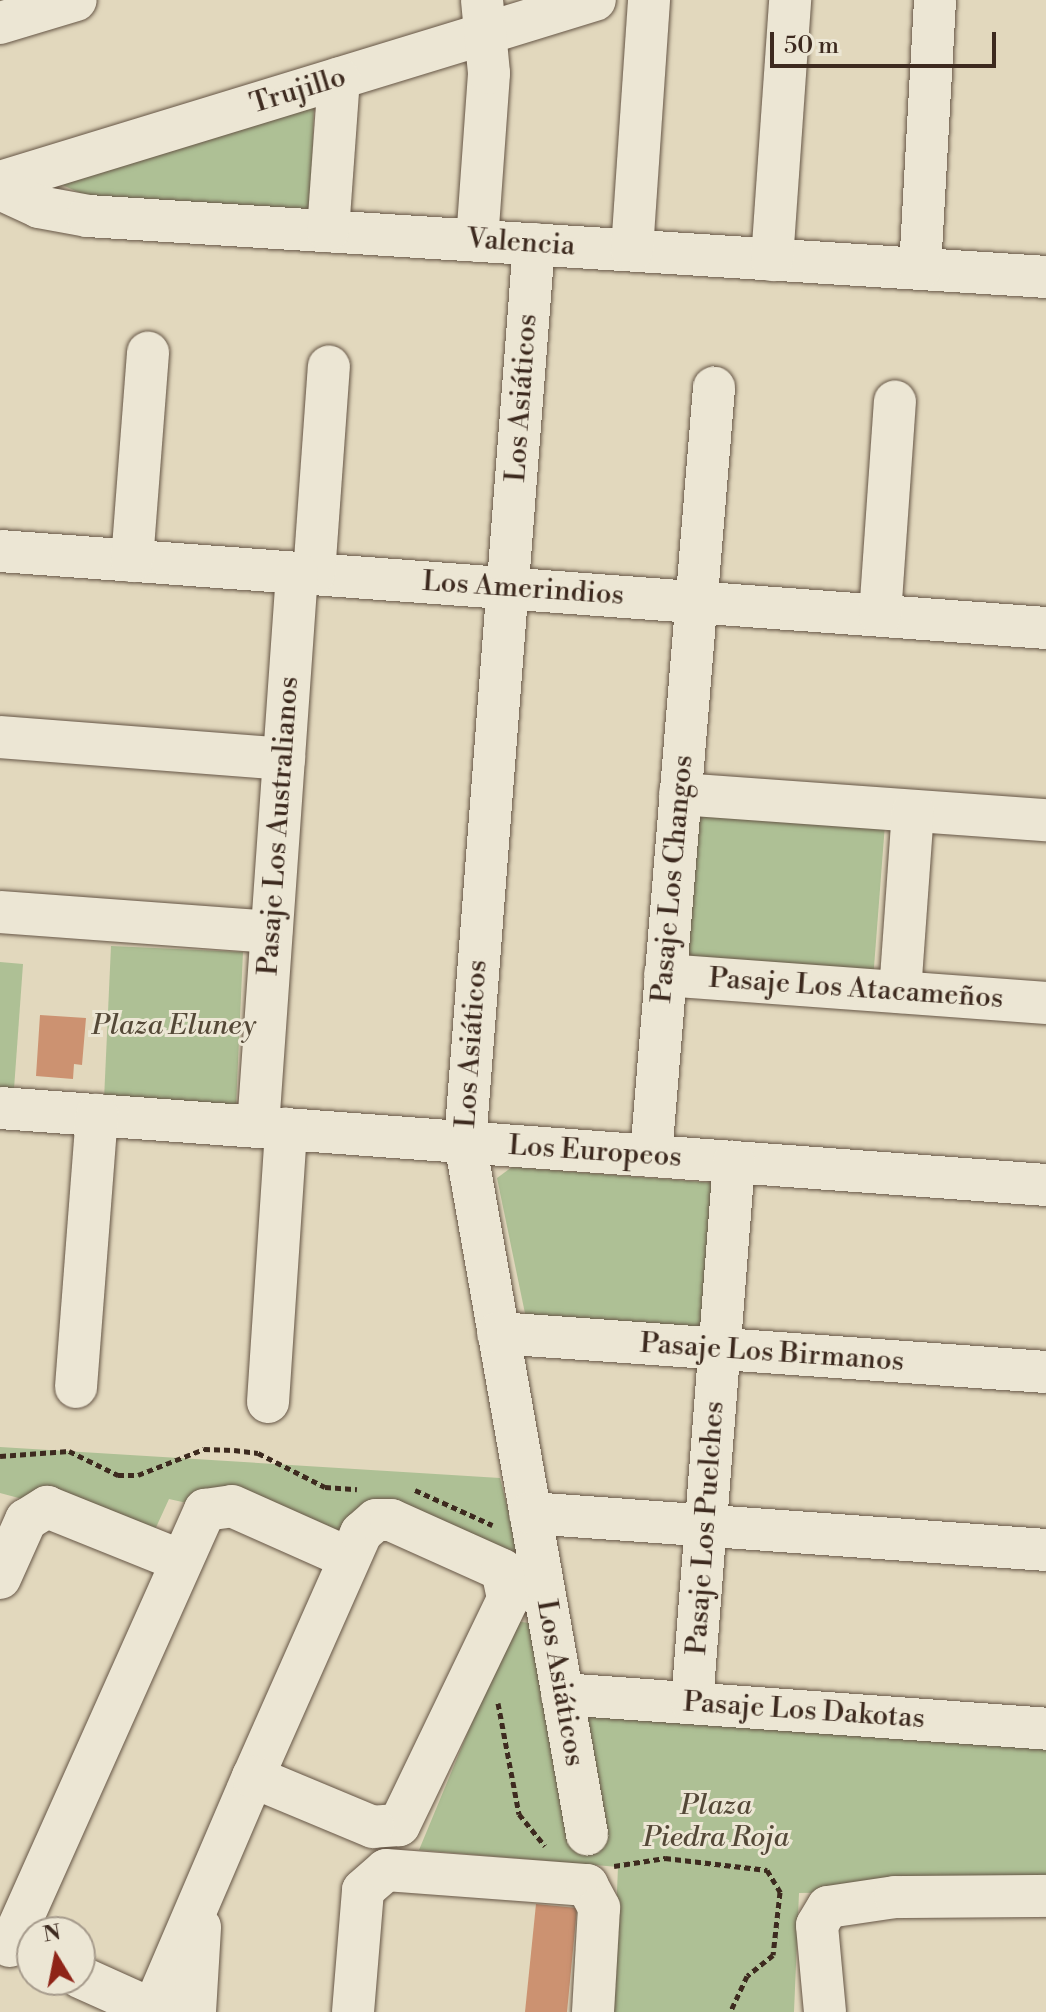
<!DOCTYPE html>
<html>
<head>
<meta charset="utf-8">
<style>
  body { margin:0 }
  #map { position:relative; width:1046px; height:2012px; overflow:hidden; background:#e2d8bd; font-family:"Libre Bodoni",serif }
  div>[style] { position:absolute }
  .green>* { inset:0; background:#aec095 }
  .building>* { inset:0; background:#cc9271 }
  .path>* { height:5px; margin-top:-2.5px; transform-origin:0; background:repeating-linear-gradient(90deg,#3d2a1f 0 6px,transparent 0 10px) }
  .roads { filter:drop-shadow(0 0 2px #665646) drop-shadow(0 0 2px #665646) }
  .minor>* { height:42px; margin:-21px; padding:0 21px; transform-origin:21px; border-radius:21px; background:#ece6d4 }
  span { translate:-50% -50%; white-space:nowrap; text-align:center; line-height:1.15; -webkit-text-stroke:6px #ece6d4; paint-order:stroke }
  .street-label { font-size:28px; color:#3d2a1f }
  .park-label { font-size:28px; color:#544837; font-style:italic }
  .north { position:absolute; left:16px; top:1916px; width:80px; height:80px; box-sizing:border-box; background:#ece6d4; border:2px solid #a69b8c; border-radius:50%; rotate:350deg; font-size:22px; font-weight:700; line-height:32px; text-align:center; color:#3d2a1f }
  .north::after { content:''; display:block; margin:auto; width:28px; height:36px; background:#8f2418; clip-path:polygon(50% 0,100% 100%,50% 72%,0 100%) }
  .scale { position:absolute; left:770px; top:32px; width:226px; height:36px; box-sizing:border-box; border:4px solid #3d2a1f; border-top:0; padding-left:10px; font-size:24px; line-height:28px; white-space:nowrap; color:#3d2a1f; -webkit-text-stroke:6px #ece6d4; paint-order:stroke }
</style>
</head>
<body>
<div id="map">
  <div class="green">
    <i style="clip-path:polygon(314px 103px,311px 209px,89px 197px,49px 179px)"></i>
    <i style="clip-path:polygon(692px 809px,885px 824px,873px 980px,680px 966px)"></i>
    <i style="clip-path:polygon(111px 946px,243px 952px,236px 1106px,104px 1100px)"></i>
    <i style="clip-path:polygon(0 962px,23px 964px,14px 1089px,0 1088px)"></i>
    <i style="clip-path:polygon(512px 1167px,715px 1183px,702px 1338px,527px 1323px,497px 1178px)"></i>
    <i style="clip-path:polygon(0 1447px,500px 1478px,519px 1553px,379px 1505px,339px 1537px,169px 1499px,153px 1534px,0 1493px)"></i>
    <i style="clip-path:polygon(514px 1621px,537px 1624px,547px 1701px,1046px 1741px,1046px 1889px,799px 1893px,794px 2012px,612px 2012px,618px 1867px,419px 1850px)"></i>
  </div>
  <div class="building">
    <i style="clip-path:polygon(40px 1015px,86px 1018px,82px 1065px,74px 1064px,73px 1079px,36px 1076px)"></i>
    <i style="clip-path:polygon(536px 1904px,577px 1908px,567px 2012px,525px 2012px)"></i>
  </div>
  <div class="path">
    <i style="left:0;top:1456px;width:69px;rotate:-4.1deg"></i>
    <i style="left:69px;top:1451px;width:55px;rotate:26.1deg"></i>
    <i style="left:118px;top:1475px;width:20px"></i>
    <i style="left:138px;top:1475px;width:71px;rotate:-21.5deg"></i>
    <i style="left:204px;top:1449px;width:30px;rotate:2deg"></i>
    <i style="left:234px;top:1450px;width:24px;rotate:7deg"></i>
    <i style="left:258px;top:1453px;width:75px;rotate:26.9deg"></i>
    <i style="left:325px;top:1487px;width:32px;rotate:4deg"></i>
    <i style="left:415px;top:1490px;width:85px;rotate:24.4deg"></i>
    <i style="left:498px;top:1703px;width:113px;rotate:79.3deg"></i>
    <i style="left:519px;top:1814px;width:41px;rotate:50.9deg"></i>
    <i style="left:614px;top:1866px;width:52px;rotate:-8.9deg"></i>
    <i style="left:665px;top:1858px;width:103px;rotate:6.7deg"></i>
    <i style="left:767px;top:1870px;width:26px;rotate:59deg"></i>
    <i style="left:780px;top:1892px;width:63px;rotate:96.3deg"></i>
    <i style="left:773px;top:1955px;width:33px;rotate:141deg"></i>
    <i style="left:747px;top:1976px;width:40px;rotate:115deg"></i>
  </div>
  <div class="roads">
    <div class="minor">
      <i style="left:0;top:23px;width:79px;rotate:-16.8deg"></i>
      <i style="left:0;top:182px;width:622px;rotate:-17.01deg"></i>
      <i style="left:0;top:189px;width:43px;rotate:24.8deg"></i>
      <i style="left:39px;top:207px;width:50px;rotate:10.4deg"></i>
      <i style="left:88px;top:216px;width:960px;rotate:3.64deg"></i>
      <i style="left:328px;top:231px;width:153px;rotate:-85.9deg"></i>
      <i style="left:477px;top:241px;width:168px;rotate:-85.9deg"></i>
      <i style="left:489px;top:73px;width:73px;rotate:-95.5deg"></i>
      <i style="left:534px;top:244px;width:901px;rotate:94.39deg"></i>
      <i style="left:465px;top:1142px;width:703px;rotate:80deg"></i>
      <i style="left:632px;top:250px;width:251px;rotate:-86.1deg"></i>
      <i style="left:772px;top:260px;width:261px;rotate:-86deg"></i>
      <i style="left:920px;top:269px;width:269px;rotate:-86.8deg"></i>
      <i style="left:0;top:551px;width:1049px;rotate:4.21deg"></i>
      <i style="left:132px;top:561px;width:209px;rotate:-85.6deg"></i>
      <i style="left:314px;top:574px;width:208px;rotate:-85.9deg"></i>
      <i style="left:880px;top:615px;width:214px;rotate:-86deg"></i>
      <i style="left:0;top:737px;width:285px;rotate:4.4deg"></i>
      <i style="left:680px;top:794px;width:367px;rotate:4.1deg"></i>
      <i style="left:0;top:912px;width:272px;rotate:4.2deg"></i>
      <i style="left:665px;top:975px;width:382px;rotate:4.2deg"></i>
      <i style="left:900px;top:992px;width:181px;rotate:-85.9deg"></i>
      <i style="left:0;top:1108px;width:1049px;rotate:4.21deg"></i>
      <i style="left:258px;top:1127px;width:555px;rotate:-85.97deg"></i>
      <i style="left:651px;top:1156px;width:771px;rotate:-85.31deg"></i>
      <i style="left:498px;top:1333px;width:549px;rotate:4.07deg"></i>
      <i style="left:76px;top:1387px;width:273px;rotate:-85.6deg"></i>
      <i style="left:268px;top:1402px;width:274px;rotate:-86.2deg"></i>
      <i style="left:530px;top:1513px;width:517px;rotate:4.1deg"></i>
      <i style="left:0;top:1578px;width:64px;rotate:-65.9deg"></i>
      <i style="left:26px;top:1520px;width:25px;rotate:-32deg"></i>
      <i style="left:47px;top:1507px;width:142px;rotate:21.9deg"></i>
      <i style="left:562px;top:1694px;width:485px;rotate:4.1deg"></i>
      <i style="left:692px;top:1703px;width:543px;rotate:-85.56deg"></i>
      <i style="left:10px;top:1946px;width:478px;rotate:-65.9deg"></i>
      <i style="left:205px;top:1510px;width:27px;rotate:-8deg"></i>
      <i style="left:232px;top:1506px;width:128px;rotate:24deg"></i>
      <i style="left:80px;top:1977px;width:85px;rotate:24.2deg"></i>
      <i style="left:153px;top:2010px;width:254px;rotate:-66.8deg"></i>
      <i style="left:253px;top:1777px;width:267px;rotate:-66.1deg"></i>
      <i style="left:361px;top:1533px;width:20px;rotate:-41deg"></i>
      <i style="left:376px;top:1520px;width:15px"></i>
      <i style="left:391px;top:1520px;width:122px;rotate:24.2deg"></i>
      <i style="left:502px;top:1570px;width:30px;rotate:78deg"></i>
      <i style="left:508px;top:1599px;width:251px;rotate:115.7deg"></i>
      <i style="left:399px;top:1825px;width:26px;rotate:176deg"></i>
      <i style="left:373px;top:1827px;width:130px;rotate:-157.4deg"></i>
      <i style="left:195px;top:2012px;width:85px;rotate:-86.6deg"></i>
      <i style="left:353px;top:2012px;width:122px;rotate:-85.3deg"></i>
      <i style="left:363px;top:1890px;width:30px;rotate:-41deg"></i>
      <i style="left:386px;top:1870px;width:202px;rotate:4.3deg"></i>
      <i style="left:587px;top:1885px;width:26px;rotate:62deg"></i>
      <i style="left:599px;top:1908px;width:104px;rotate:93.3deg"></i>
      <i style="left:825px;top:2012px;width:87px;rotate:-95.3deg"></i>
      <i style="left:817px;top:1925px;width:21px;rotate:-59deg"></i>
      <i style="left:828px;top:1907px;width:68px;rotate:-8.5deg"></i>
      <i style="left:895px;top:1897px;width:151px;rotate:-0.4deg"></i>
    </div>
  </div>
  <div class="street-label">
    <span style="left:298px;top:91px;rotate:-17deg">Trujillo</span>
    <span style="left:521px;top:243px;rotate:4deg">Valencia</span>
    <span style="left:522px;top:398px;rotate:-86deg">Los Asiáticos</span>
    <span style="left:523px;top:589px;rotate:4deg">Los Amerindios</span>
    <span style="left:279px;top:826px;rotate:-86deg">Pasaje Los Australianos</span>
    <span style="left:673px;top:879px;rotate:-85deg">Pasaje Los Changos</span>
    <span style="left:856px;top:989px;rotate:4deg">Pasaje Los Atacameños</span>
    <span style="left:472px;top:1044px;rotate:-86deg">Los Asiáticos</span>
    <span style="left:595px;top:1152px;rotate:4deg">Los Europeos</span>
    <span style="left:772px;top:1353px;rotate:4deg">Pasaje Los Birmanos</span>
    <span style="left:706px;top:1528px;rotate:-86deg">Pasaje Los Puelches</span>
    <span style="left:560px;top:1683px;rotate:80deg">Los Asiáticos</span>
    <span style="left:804px;top:1711px;rotate:4deg">Pasaje Los Dakotas</span>
  </div>
  <div class="park-label">
    <span style="left:174px;top:1026px">Plaza Eluney</span>
    <span style="left:716px;top:1822px">Plaza<br>Piedra Roja</span>
  </div>
  <div class="north">N</div>
  <div class="scale">50 m</div>
</div>
</body>
</html>
